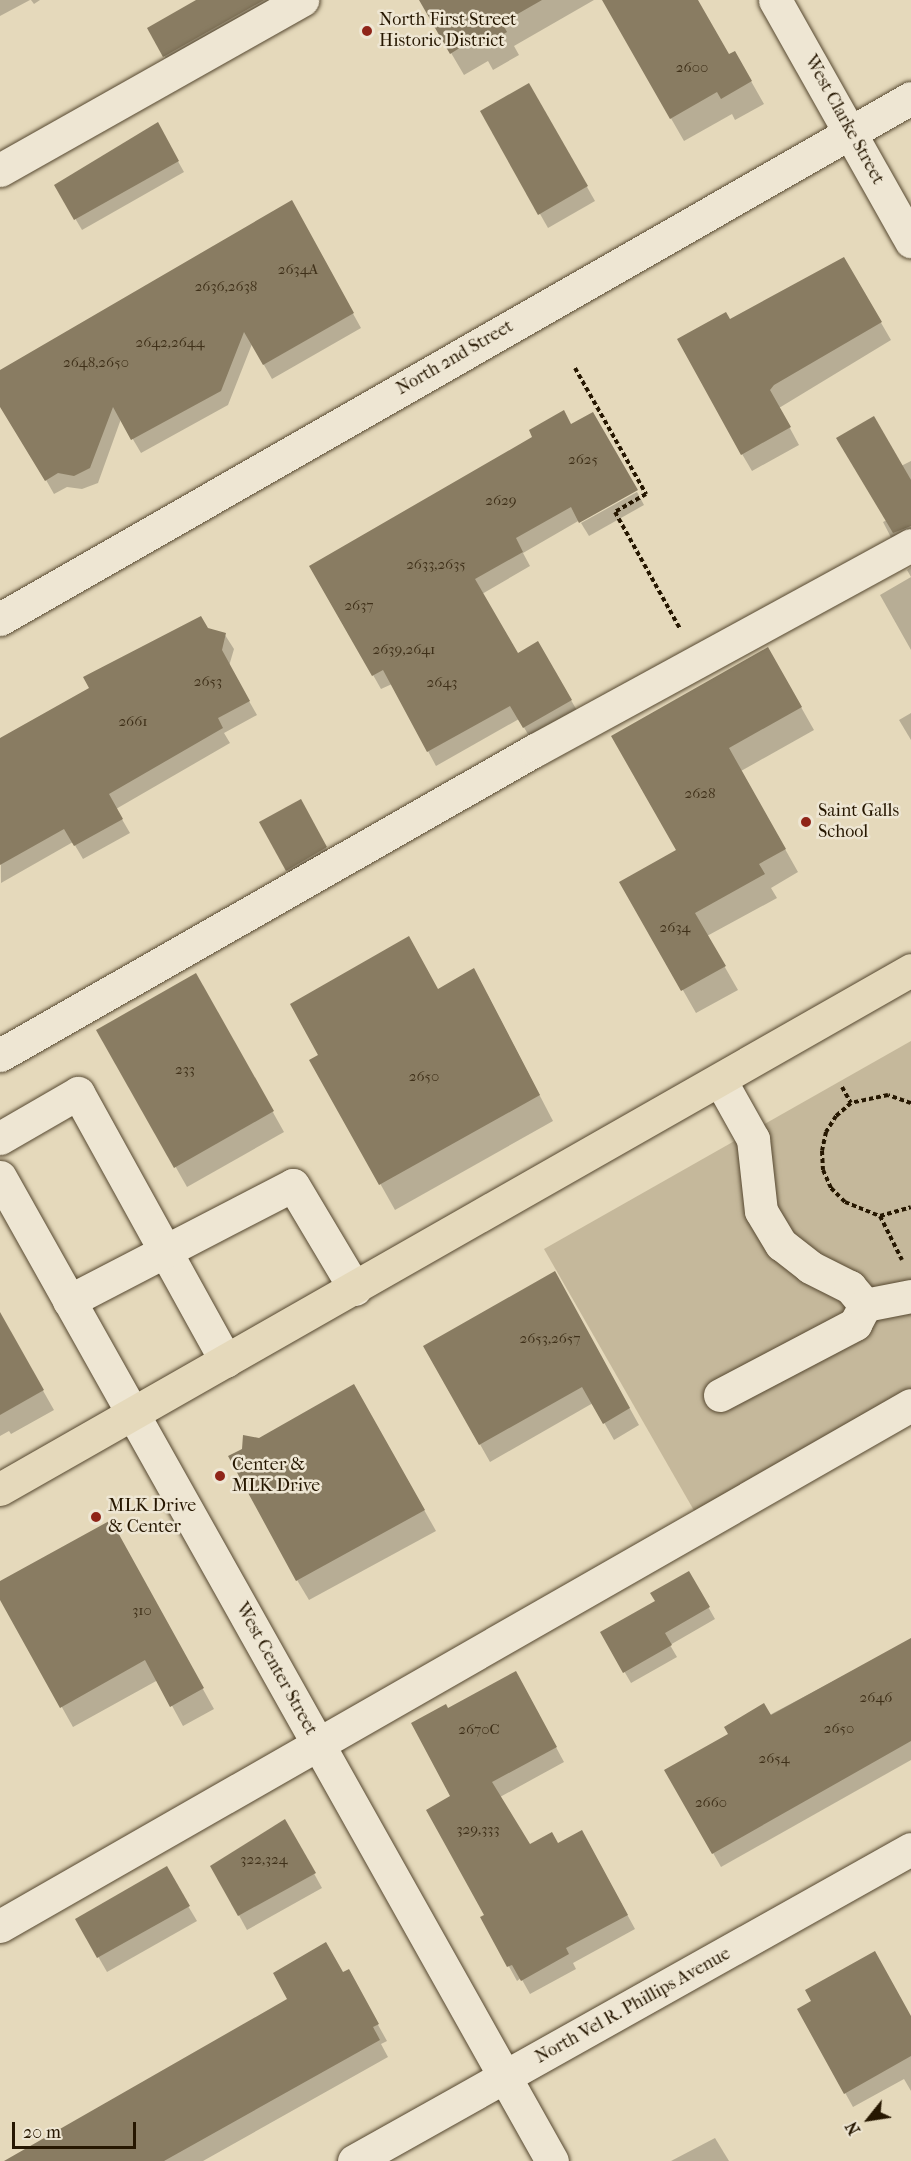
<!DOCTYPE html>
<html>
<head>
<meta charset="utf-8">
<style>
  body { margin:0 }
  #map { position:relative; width:911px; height:2161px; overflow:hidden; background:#e5d9bb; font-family:"IM FELL French Canon",serif }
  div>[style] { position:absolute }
  .green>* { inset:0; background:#c5b89b }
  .shadow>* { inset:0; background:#0003 }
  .building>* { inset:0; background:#897c62 }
  .path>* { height:4px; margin-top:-2px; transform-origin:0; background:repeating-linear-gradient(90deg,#261701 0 4.5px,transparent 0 7.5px) }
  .roads { filter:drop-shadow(0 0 2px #564830) drop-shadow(0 0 2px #564830) }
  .minor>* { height:33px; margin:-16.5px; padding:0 16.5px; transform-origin:16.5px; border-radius:16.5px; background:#eee6d3 }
  .major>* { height:33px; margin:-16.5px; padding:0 16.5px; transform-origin:16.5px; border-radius:16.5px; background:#e5d9bb }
  .dots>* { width:16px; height:16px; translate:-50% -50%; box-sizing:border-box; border:3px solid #eee6d3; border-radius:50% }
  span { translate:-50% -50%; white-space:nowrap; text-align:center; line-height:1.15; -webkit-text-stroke:5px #eee6d3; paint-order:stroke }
  .number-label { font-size:15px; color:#3f3019 }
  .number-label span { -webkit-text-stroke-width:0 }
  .poi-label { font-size:18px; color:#261701 }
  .left { translate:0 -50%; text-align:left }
  .street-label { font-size:18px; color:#261701 }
  .north { position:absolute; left:839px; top:2089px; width:60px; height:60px; -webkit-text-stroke:4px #eee6d3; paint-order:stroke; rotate:240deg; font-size:16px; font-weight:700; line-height:24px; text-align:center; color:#261701 }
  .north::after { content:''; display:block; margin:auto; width:21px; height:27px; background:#261701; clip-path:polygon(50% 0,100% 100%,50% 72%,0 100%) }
  .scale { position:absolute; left:12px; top:2122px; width:124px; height:27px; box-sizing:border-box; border:3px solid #261701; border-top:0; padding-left:8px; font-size:18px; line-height:21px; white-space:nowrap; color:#261701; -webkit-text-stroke:4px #eee6d3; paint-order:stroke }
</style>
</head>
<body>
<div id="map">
  <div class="green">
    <i style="clip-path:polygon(911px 1041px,911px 1393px,696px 1514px,544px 1249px)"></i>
  </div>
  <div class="shadow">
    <i style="clip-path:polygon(0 0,30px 0,0 16px)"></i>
    <i style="clip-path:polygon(31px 0,40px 0,34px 4px)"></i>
    <i style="clip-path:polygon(200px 0,292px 0,171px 68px,149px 28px)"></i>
    <i style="clip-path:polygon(420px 0,594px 0,514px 46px,519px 55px,493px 70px,488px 61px,464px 75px)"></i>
    <i style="clip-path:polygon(603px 0,697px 0,729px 56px,735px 53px,764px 104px,735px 120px,732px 114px,684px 141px)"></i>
    <i style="clip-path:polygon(529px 85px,595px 201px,548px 228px,482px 112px)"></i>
    <i style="clip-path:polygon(157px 124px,184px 172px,82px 230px,56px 186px)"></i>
    <i style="clip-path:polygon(291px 202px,361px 328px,272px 379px,252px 344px,228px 405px,141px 453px,121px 419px,98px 483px,82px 489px,67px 487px,54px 494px,0 399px,0 372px)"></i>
    <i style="clip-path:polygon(844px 259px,891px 340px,779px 408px,799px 445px,752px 471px,742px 454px,730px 321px)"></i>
    <i style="clip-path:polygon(534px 437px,580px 520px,523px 553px,530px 566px,482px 594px,517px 655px,538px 643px,579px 714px,532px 741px,519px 719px,436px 766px,392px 684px,381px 689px,311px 566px)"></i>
    <i style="clip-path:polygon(911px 461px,911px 543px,897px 549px,883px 522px,887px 520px,901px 466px)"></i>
    <i style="clip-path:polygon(637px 492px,644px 505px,589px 536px,581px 523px)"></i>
    <i style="clip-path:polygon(911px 567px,911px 650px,880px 595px,911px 577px,907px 570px)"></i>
    <i style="clip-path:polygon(207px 630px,225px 635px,234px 649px,229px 666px,257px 715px,224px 733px,230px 743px,116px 809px,130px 833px,83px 859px,73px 842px,1px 883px,0 739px)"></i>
    <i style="clip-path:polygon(768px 649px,814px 730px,741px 771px,798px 872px,771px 888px,777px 898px,707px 936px,738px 990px,696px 1013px,621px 882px,678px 850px)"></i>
    <i style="clip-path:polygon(911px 713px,911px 740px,899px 720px)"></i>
    <i style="clip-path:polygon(300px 801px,334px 862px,295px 884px,261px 823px)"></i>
    <i style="clip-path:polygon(196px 975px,284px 1132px,187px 1187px,98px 1030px)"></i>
    <i style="clip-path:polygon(438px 991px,488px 996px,553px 1121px,395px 1210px,311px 1061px)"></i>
    <i style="clip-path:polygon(564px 1290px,639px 1425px,614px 1440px,593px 1403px,490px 1462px,425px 1347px)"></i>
    <i style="clip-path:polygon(0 1315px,54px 1410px,11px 1434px,9px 1431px,0 1436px)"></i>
    <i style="clip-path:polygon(354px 1386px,436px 1531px,309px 1600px,297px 1580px)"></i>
    <i style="clip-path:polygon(120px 1540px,214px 1709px,183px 1726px,158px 1680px,73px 1727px,0 1597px,0 1583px)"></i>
    <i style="clip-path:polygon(689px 1573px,715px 1619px,670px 1645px,677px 1657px,631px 1683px,602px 1633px,657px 1602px)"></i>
    <i style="clip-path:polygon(911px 1640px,911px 1760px,721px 1867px,666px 1770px)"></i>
    <i style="clip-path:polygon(524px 1688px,564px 1762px,500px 1797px,530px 1846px,590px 1846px,635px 1929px,573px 1963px,576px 1969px,530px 1994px,521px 1978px,517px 1981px,482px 1918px,486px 1915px,452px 1796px,448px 1710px)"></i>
    <i style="clip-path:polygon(285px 1821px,322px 1888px,247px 1930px,212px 1866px)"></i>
    <i style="clip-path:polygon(166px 1869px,197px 1921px,107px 1972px,77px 1920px)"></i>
    <i style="clip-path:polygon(348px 1971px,387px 2041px,381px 2044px,388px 2057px,203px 2161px,7px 2161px)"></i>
    <i style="clip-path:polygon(799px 2010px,911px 2018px,911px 2091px,904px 2079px,853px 2107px)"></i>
    <i style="clip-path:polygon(715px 2138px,729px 2161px,671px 2161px)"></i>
  </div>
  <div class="building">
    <i style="clip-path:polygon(196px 0,264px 0,163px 57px,147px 28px)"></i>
    <i style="clip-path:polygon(419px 0,542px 0,502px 23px,507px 32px,479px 48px,474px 39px,450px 54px)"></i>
    <i style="clip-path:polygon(602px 0,698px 0,729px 54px,735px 51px,752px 81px,721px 99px,717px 92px,670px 119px)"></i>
    <i style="clip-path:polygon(529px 83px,588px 186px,538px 215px,480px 111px)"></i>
    <i style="clip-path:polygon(158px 122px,179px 161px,74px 220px,54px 185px)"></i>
    <i style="clip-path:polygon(292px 200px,354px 313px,263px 365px,244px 332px,221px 391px,131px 440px,113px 407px,90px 468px,74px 476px,58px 473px,45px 481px,0 407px,0 370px)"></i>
    <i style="clip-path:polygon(844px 257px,882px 322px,774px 385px,770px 390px,791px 427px,741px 455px,677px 339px,726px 312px,730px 319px)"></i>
    <i style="clip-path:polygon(564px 410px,571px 424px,593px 412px,638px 490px,579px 523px,571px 507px,516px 538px,523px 552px,475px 579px,518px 653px,538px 641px,572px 700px,523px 728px,510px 706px,427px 752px,383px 670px,372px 676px,309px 566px,532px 437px,529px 430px)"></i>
    <i style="clip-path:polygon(874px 416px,911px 480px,911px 526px,893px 533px,836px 438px)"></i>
    <i style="clip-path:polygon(201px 616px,208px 628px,226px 633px,222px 650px,250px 701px,218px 718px,223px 728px,109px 794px,123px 819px,74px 846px,64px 829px,0 865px,0 738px,89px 688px,83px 677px)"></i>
    <i style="clip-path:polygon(768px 647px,802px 707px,729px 748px,786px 849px,759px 864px,765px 874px,695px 913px,726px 966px,681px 991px,619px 882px,676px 850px,611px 736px)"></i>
    <i style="clip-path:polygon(301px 799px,327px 847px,286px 871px,259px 822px)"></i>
    <i style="clip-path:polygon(409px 936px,438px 989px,474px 968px,540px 1095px,379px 1185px,309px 1060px,318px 1055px,290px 1004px)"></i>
    <i style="clip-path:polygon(196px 973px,274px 1111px,174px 1168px,96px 1030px)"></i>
    <i style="clip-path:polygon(555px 1271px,630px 1408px,603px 1424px,582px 1387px,479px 1445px,423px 1346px)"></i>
    <i style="clip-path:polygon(0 1312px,44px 1390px,0 1415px)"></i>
    <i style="clip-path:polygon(354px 1384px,425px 1510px,296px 1581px,228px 1456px,242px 1449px,243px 1435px,259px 1438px)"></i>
    <i style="clip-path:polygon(111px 1520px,204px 1688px,170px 1707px,145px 1660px,60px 1708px,0 1600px,0 1581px)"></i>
    <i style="clip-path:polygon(689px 1571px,710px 1607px,665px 1633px,672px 1645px,623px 1673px,600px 1632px,655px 1601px,650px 1593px)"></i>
    <i style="clip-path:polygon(911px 1638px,911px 1741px,712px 1854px,664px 1770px,728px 1734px,724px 1727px,764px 1703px,771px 1715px)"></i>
    <i style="clip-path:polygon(516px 1671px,557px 1747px,492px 1782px,530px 1844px,552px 1832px,558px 1843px,582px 1830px,628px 1915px,566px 1948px,569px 1954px,521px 1981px,512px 1965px,507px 1967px,480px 1917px,484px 1915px,426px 1810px,450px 1796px,411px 1723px,446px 1704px,448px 1708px)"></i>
    <i style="clip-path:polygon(285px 1819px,316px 1873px,238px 1916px,210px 1866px)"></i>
    <i style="clip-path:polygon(167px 1866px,190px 1906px,97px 1958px,75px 1919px)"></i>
    <i style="clip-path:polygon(326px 1942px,343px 1972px,349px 1969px,379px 2024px,373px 2027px,380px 2040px,164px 2161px,4px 2161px,287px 1999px,273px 1973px)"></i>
    <i style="clip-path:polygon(875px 1951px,911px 2016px,911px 2056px,844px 2094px,797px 2009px,811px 2001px,805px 1990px)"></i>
  </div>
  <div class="path">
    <i style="left:575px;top:368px;width:145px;rotate:60.6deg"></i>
    <i style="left:646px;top:494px;width:36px;rotate:150deg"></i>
    <i style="left:615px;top:512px;width:134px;rotate:60.9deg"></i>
    <i style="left:842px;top:1087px;width:18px;rotate:61deg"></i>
    <i style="left:911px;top:1103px;width:24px;rotate:-161deg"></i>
    <i style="left:888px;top:1095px;width:38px;rotate:168deg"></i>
    <i style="left:851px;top:1103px;width:20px;rotate:139deg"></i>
    <i style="left:836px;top:1116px;width:19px;rotate:122deg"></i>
    <i style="left:826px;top:1132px;width:19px;rotate:102deg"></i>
    <i style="left:822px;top:1151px;width:19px;rotate:87deg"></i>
    <i style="left:823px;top:1170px;width:20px;rotate:66deg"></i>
    <i style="left:831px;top:1188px;width:20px;rotate:45deg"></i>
    <i style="left:845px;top:1202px;width:38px;rotate:22deg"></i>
    <i style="left:880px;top:1216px;width:32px;rotate:-16deg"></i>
    <i style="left:880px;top:1216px;width:49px;rotate:63.4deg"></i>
  </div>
  <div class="roads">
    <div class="minor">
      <i style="left:775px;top:0;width:277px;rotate:60.6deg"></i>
      <i style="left:0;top:170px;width:347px;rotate:-29.4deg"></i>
      <i style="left:0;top:619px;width:1049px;rotate:-29.77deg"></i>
      <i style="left:0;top:1055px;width:616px;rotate:-29.69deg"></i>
      <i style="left:535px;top:750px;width:428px;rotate:-28.6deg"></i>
      <i style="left:720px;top:1080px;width:68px;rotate:60.8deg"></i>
      <i style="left:753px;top:1139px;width:72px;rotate:83.7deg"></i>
      <i style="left:761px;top:1211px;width:39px;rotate:59deg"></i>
      <i style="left:781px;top:1244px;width:37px;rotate:38deg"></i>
      <i style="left:810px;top:1267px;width:45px;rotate:26.6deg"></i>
      <i style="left:850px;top:1287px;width:23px;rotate:50deg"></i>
      <i style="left:0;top:1138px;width:90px;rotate:-30deg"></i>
      <i style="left:78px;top:1093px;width:306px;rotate:61.1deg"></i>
      <i style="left:0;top:1177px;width:1128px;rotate:60.71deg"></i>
      <i style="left:69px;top:1301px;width:252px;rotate:-27.4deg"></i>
      <i style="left:293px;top:1185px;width:121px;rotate:59.2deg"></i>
      <i style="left:720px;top:1395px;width:153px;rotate:-27.7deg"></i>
      <i style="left:855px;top:1324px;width:21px;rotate:-62deg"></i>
      <i style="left:865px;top:1305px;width:47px;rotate:-11.1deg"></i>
      <i style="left:0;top:1926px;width:1049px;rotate:-29.77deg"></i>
      <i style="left:354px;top:2161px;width:638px;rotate:-29.26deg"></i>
    </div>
    <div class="major">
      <i style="left:0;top:1489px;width:1048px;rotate:-29.67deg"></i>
    </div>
  </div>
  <div class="dots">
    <i style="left:367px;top:31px;background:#8f2418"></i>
    <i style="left:806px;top:822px;background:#8f2418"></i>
    <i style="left:220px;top:1476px;background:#8f2418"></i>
    <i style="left:96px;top:1517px;background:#8f2418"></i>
  </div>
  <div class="number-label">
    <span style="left:692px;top:68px">2600</span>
    <span style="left:298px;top:270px">2634A</span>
    <span style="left:226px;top:287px">2636,2638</span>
    <span style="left:170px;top:343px">2642,2644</span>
    <span style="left:96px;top:363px">2648,2650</span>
    <span style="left:583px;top:460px">2625</span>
    <span style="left:501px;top:501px">2629</span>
    <span style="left:436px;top:565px">2633,2635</span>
    <span style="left:359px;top:606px">2637</span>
    <span style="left:404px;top:650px">2639,2641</span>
    <span style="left:208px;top:682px">2653</span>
    <span style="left:442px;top:683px">2643</span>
    <span style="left:133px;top:722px">2661</span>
    <span style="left:700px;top:794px">2628</span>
    <span style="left:675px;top:928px">2634</span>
    <span style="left:185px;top:1070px">233</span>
    <span style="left:424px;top:1077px">2650</span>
    <span style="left:550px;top:1339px">2653,2657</span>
    <span style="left:142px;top:1611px">310</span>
    <span style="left:876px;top:1698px">2646</span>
    <span style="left:839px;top:1729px">2650</span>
    <span style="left:479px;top:1730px">2670C</span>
    <span style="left:774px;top:1759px">2654</span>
    <span style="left:711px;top:1803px">2660</span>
    <span style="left:478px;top:1830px">329,333</span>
    <span style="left:264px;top:1860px">322,324</span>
  </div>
  <div class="poi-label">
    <span class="left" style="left:379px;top:31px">North First Street<br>Historic District</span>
    <span class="left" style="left:818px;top:822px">Saint Galls<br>School</span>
    <span class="left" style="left:232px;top:1476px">Center &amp;<br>MLK Drive</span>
    <span class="left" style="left:108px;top:1517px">MLK Drive<br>&amp; Center</span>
  </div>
  <div class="street-label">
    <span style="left:844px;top:120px;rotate:61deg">West Clarke Street</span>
    <span style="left:455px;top:358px;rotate:-30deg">North 2nd Street</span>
    <span style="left:276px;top:1669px;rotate:61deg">West Center Street</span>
    <span style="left:633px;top:2006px;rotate:-29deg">North Vel R. Phillips Avenue</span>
  </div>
  <div class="north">N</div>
  <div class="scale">20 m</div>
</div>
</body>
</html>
